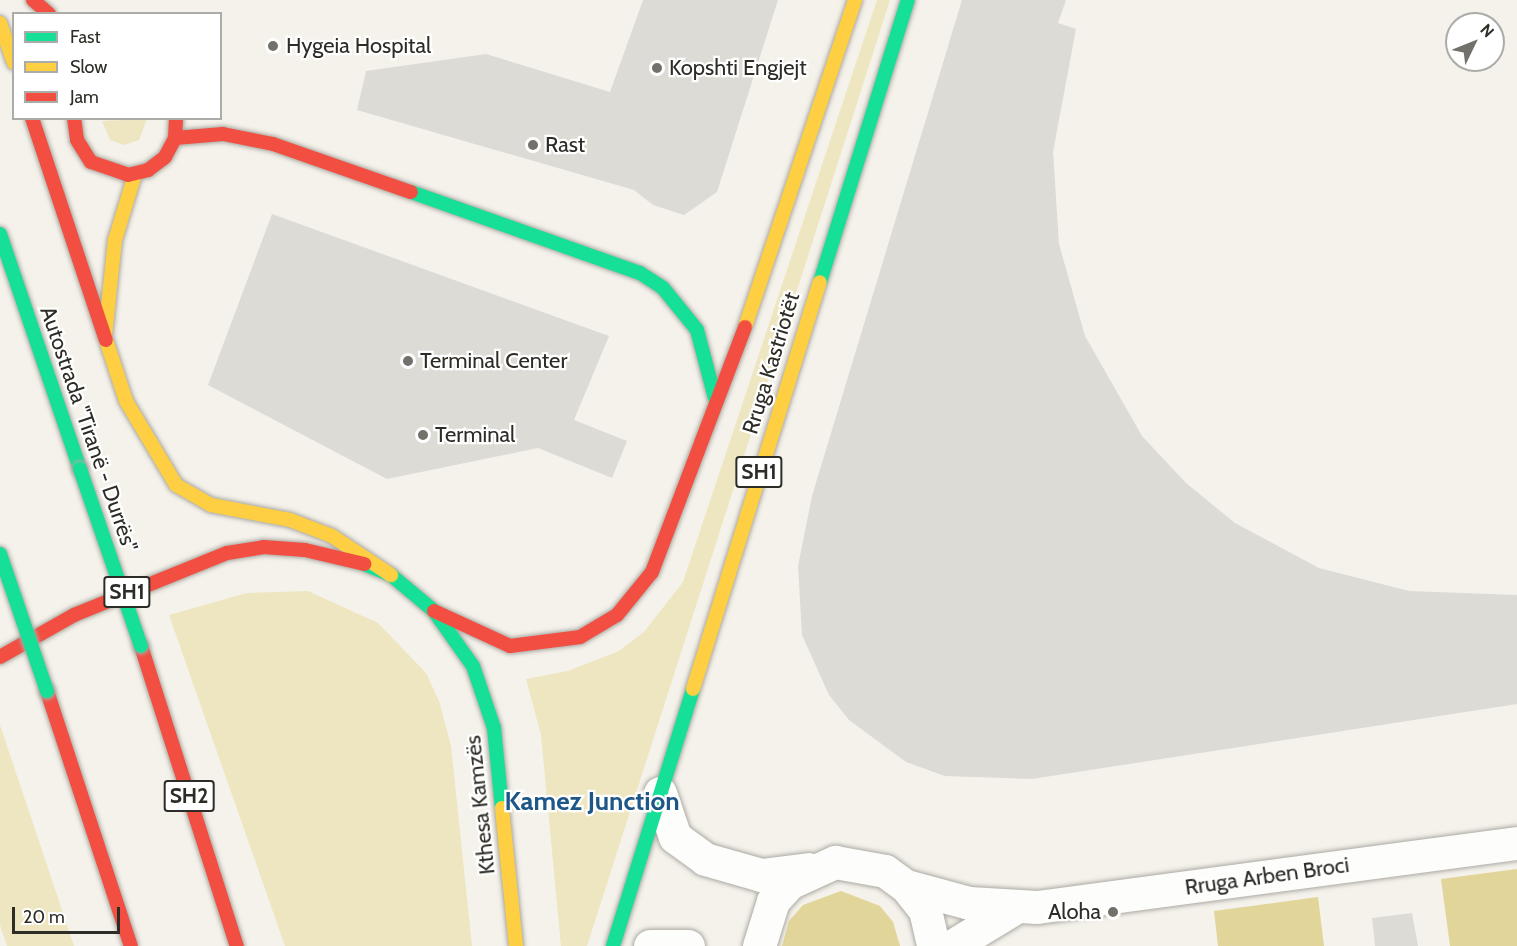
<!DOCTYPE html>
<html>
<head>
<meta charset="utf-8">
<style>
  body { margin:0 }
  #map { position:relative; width:1517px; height:946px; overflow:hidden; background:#f4f2ea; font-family:Cabin,sans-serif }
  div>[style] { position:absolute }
  .green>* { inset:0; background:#ede6c0 }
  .forest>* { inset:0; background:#e1d59a }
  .building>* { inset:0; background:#dddbd5 }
  .roads { filter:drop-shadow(0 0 2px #acaaa4) drop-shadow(0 0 2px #acaaa4) }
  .street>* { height:33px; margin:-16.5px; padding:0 16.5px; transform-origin:16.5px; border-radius:16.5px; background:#fdfdfc }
  .fast>* { height:14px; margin:-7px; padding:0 7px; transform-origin:7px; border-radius:7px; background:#16e098 }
  .slow>* { height:14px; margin:-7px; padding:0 7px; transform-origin:7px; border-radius:7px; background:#ffcf43 }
  .jam>* { height:14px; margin:-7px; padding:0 7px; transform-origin:7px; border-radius:7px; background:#f24e42 }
  .bridges { filter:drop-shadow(0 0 2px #acaaa4) drop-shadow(0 0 2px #acaaa4) }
  .fast-bridge>* { height:14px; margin:-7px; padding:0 7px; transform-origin:7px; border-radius:7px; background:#16e098 }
  .dots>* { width:16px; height:16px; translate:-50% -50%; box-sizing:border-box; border:3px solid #fff; border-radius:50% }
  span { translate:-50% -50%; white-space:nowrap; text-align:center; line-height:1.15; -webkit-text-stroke:4.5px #fff; paint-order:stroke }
  .shield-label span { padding:2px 4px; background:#fff; border:2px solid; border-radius:4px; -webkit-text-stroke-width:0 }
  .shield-label { font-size:21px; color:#2d2c26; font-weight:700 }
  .poi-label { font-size:22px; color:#2d2c26 }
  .left { translate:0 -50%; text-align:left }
  .right { translate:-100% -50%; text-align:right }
  .street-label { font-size:22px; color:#2d2c26 }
  .quarter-label { font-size:26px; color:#1d5687; font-weight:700 }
  .legend { position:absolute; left:12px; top:12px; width:210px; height:108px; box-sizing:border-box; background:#fff; border:2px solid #ababa8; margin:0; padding:8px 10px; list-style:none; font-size:18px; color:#2d2c26 }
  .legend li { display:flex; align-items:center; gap:12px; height:30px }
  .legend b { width:30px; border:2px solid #ababa8 }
  .north { position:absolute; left:1445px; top:12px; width:60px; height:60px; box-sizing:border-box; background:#fff; border:2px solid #ababa8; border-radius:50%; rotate:47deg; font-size:16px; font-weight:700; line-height:24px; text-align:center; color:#2d2c26 }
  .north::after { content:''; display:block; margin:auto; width:21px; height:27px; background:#73716b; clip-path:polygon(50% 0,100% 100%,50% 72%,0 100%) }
  .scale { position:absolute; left:12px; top:907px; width:108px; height:27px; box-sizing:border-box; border:3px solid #2d2c26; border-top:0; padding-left:8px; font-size:18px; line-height:21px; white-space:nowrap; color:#2d2c26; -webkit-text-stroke:4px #fff; paint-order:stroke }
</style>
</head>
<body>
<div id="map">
  <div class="green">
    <i style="clip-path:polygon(877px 0,890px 0,587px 946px,561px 946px,541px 735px,526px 679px,568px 671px,619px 651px,644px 632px,683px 582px)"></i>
    <i style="clip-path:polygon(147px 119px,139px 140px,124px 145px,110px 140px,102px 121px)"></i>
    <i style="clip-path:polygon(308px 591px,378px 623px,426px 673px,439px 701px,451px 746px,472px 946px,285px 946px,169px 615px,247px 593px)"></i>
    <i style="clip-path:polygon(0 725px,74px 946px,7px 946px,0 925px)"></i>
  </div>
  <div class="forest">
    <i style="clip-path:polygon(1517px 869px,1517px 946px,1450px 946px,1441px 879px)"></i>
    <i style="clip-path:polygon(841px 891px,880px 906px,893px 922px,900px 946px,782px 946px,789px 921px,803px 905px)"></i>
    <i style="clip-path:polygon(1318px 897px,1324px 946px,1218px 946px,1214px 911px)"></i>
  </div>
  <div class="building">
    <i style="clip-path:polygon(643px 0,778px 0,717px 192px,684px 215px,653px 205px,634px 190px,357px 110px,366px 71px,486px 54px,610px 92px)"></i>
    <i style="clip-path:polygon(962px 0,1066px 0,1058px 23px,1076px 29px,1053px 152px,1059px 244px,1085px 336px,1142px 436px,1186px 483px,1235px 523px,1319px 568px,1409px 591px,1517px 595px,1517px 704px,1032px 779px,945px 776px,906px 762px,849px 720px,829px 695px,802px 635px,798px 566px,812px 496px)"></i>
    <i style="clip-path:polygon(272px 214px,609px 336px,574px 420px,627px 441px,612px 478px,538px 448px,387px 479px,208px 385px)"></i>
    <i style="clip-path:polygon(1412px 913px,1418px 946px,1375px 946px,1372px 918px)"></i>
  </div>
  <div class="roads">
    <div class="street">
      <i style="left:660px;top:793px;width:46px;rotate:71.2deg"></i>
      <i style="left:675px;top:837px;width:37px;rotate:36deg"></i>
      <i style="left:705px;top:859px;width:58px;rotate:15.9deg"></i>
      <i style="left:761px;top:875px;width:48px;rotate:-7.1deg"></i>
      <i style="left:906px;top:886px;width:65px;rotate:15.1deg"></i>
      <i style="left:969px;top:903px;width:68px;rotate:3.4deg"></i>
      <i style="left:1037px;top:907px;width:484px;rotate:-7.6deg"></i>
      <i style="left:650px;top:946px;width:38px"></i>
      <i style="left:759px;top:946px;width:47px;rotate:-72.7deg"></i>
      <i style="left:773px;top:901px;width:24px;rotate:-48deg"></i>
      <i style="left:789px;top:883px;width:51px;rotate:-24.5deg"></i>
      <i style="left:835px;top:862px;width:51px;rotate:10.2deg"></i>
      <i style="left:885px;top:871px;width:26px;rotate:36deg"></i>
      <i style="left:906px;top:886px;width:31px;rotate:52deg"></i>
      <i style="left:925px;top:910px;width:37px;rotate:77deg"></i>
      <i style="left:952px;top:946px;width:75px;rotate:-31.4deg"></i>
    </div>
    <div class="fast">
      <i style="left:411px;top:192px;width:243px;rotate:19.5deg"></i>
      <i style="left:640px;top:273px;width:27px;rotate:33deg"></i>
      <i style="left:663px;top:288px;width:54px;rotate:51deg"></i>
      <i style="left:697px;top:330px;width:70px;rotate:75.2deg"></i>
      <i style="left:0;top:234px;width:248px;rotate:71.2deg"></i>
      <i style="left:820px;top:282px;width:295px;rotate:-72.7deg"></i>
      <i style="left:364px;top:564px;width:29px;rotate:22deg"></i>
      <i style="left:391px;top:575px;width:56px;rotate:39.9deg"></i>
      <i style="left:434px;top:611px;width:67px;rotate:54.7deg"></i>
      <i style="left:473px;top:666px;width:65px;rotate:71.3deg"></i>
      <i style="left:494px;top:728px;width:80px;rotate:84.3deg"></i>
      <i style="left:613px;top:946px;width:269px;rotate:-72.7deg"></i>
    </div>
    <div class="slow">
      <i style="left:0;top:23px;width:42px;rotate:70.7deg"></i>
      <i style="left:745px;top:327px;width:345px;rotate:-71.4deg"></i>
      <i style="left:105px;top:336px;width:97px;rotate:-84.1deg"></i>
      <i style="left:115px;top:240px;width:69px;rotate:-73.1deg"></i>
      <i style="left:106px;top:340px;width:64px;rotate:71.8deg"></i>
      <i style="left:126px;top:401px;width:98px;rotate:59.2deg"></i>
      <i style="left:176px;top:485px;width:40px;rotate:29.7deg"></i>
      <i style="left:211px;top:505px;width:80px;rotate:10.8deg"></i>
      <i style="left:290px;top:520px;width:45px;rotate:20.9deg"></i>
      <i style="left:332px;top:536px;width:71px;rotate:33.5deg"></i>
      <i style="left:693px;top:689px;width:426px;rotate:-72.7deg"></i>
      <i style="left:502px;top:808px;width:139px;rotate:84.2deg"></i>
    </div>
    <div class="jam">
      <i style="left:33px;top:0;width:21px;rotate:41deg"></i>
      <i style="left:32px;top:118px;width:234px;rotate:71.6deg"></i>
      <i style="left:74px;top:118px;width:22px;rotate:82deg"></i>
      <i style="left:77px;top:140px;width:26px;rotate:58deg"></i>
      <i style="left:91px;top:162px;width:39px;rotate:19deg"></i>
      <i style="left:128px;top:175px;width:21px;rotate:-14deg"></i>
      <i style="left:148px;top:170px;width:21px;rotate:-37deg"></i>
      <i style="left:165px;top:157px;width:21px;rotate:-62deg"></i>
      <i style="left:175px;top:138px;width:20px;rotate:-87deg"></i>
      <i style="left:175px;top:138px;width:48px;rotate:-4.8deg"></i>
      <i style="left:223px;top:134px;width:51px;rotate:11.3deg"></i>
      <i style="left:273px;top:144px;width:146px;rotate:19.2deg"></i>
      <i style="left:434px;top:611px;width:84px;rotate:24.7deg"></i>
      <i style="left:510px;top:646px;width:71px;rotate:-7.3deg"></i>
      <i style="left:580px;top:637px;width:43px;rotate:-30.7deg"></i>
      <i style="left:617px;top:615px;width:55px;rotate:-50.9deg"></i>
      <i style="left:652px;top:572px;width:262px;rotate:-69.2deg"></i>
      <i style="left:141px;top:646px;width:315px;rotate:72.3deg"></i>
      <i style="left:0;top:657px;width:85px;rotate:-29.6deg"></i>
      <i style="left:74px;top:615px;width:165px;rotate:-22.1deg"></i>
      <i style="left:227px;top:553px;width:36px;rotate:-9deg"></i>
      <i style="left:263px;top:547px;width:42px;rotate:4.1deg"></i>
      <i style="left:305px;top:550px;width:61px;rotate:13.3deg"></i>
      <i style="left:47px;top:691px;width:268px;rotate:71.8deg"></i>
    </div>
  </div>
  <div class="bridges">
    <div class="fast-bridge">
      <i style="left:80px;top:469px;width:187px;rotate:71deg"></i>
      <i style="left:0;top:554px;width:145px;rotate:71.1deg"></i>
    </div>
  </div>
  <div class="dots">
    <i style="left:273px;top:46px;background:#73716b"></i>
    <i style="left:657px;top:68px;background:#73716b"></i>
    <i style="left:533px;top:145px;background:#73716b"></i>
    <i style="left:408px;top:361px;background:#73716b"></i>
    <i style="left:423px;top:435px;background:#73716b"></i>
    <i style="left:1113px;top:912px;background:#73716b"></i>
  </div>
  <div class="shield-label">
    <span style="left:759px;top:472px">SH1</span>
    <span style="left:127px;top:592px">SH1</span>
    <span style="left:189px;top:796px">SH2</span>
  </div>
  <div class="poi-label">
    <span class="left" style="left:286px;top:46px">Hygeia Hospital</span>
    <span class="left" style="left:669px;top:68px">Kopshti Engjejt</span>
    <span class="left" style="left:545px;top:145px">Rast</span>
    <span class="left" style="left:420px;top:361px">Terminal Center</span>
    <span class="left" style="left:435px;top:435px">Terminal</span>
    <span class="right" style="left:1101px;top:912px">Aloha</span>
  </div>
  <div class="street-label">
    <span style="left:771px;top:363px;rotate:-73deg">Rruga Kastriotët</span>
    <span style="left:89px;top:429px;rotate:71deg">Autostrada "Tiranë - Durrës"</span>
    <span style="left:480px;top:805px;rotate:-96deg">Kthesa Kamzës</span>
    <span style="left:1267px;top:876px;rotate:-8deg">Rruga Arben Broci</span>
  </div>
  <div class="quarter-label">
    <span style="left:592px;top:802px">Kamez Junction</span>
  </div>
  <ul class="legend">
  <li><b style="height:8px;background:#16e098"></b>Fast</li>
  <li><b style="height:8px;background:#ffcf43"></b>Slow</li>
  <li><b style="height:8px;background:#f24e42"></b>Jam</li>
  </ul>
  <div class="north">N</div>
  <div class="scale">20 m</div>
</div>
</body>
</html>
